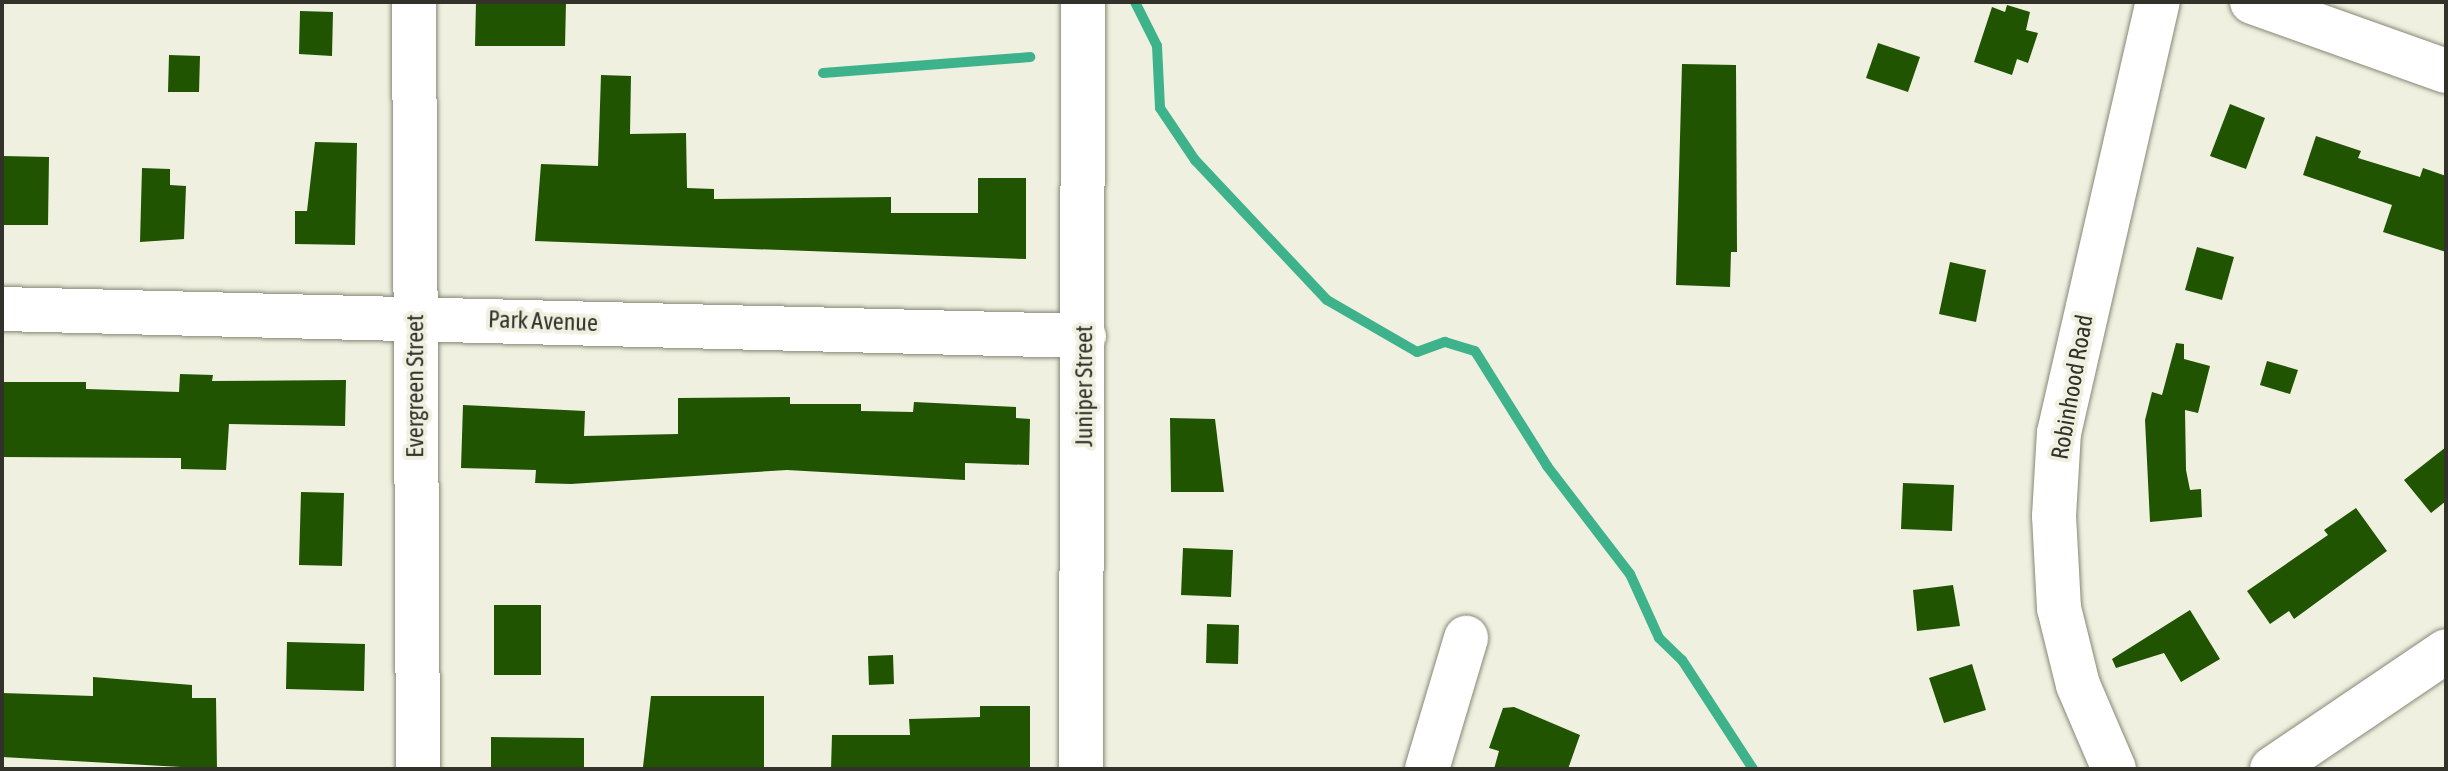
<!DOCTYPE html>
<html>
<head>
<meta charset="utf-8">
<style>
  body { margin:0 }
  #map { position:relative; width:2448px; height:771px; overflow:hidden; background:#eff0df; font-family:"Asap Condensed",sans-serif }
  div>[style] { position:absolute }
  .stream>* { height:10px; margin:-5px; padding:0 5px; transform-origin:5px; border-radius:5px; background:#3eb38b }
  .building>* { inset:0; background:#205400 }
  .roads { filter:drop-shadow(0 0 2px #878878) drop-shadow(0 0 2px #878878) }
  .minor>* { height:44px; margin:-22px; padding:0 22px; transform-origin:22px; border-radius:22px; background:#fff }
  .major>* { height:44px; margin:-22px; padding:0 22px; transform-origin:22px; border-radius:22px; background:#fff }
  span { translate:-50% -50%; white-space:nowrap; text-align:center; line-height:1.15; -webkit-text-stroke:8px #eff0df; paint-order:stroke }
  .street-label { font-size:24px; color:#32322b }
  .frame { position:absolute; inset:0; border:4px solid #32322b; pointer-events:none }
</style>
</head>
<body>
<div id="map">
  <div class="stream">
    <i style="left:1135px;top:2px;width:49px;rotate:63.4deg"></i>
    <i style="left:1157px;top:46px;width:62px;rotate:87.2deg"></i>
    <i style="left:1160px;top:108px;width:63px;rotate:56.1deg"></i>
    <i style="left:1195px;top:160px;width:192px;rotate:46.7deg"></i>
    <i style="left:1327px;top:300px;width:104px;rotate:30deg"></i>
    <i style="left:1417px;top:352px;width:30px;rotate:-20deg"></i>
    <i style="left:1445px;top:342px;width:31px;rotate:17deg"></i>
    <i style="left:1475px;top:351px;width:136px;rotate:57.9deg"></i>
    <i style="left:1547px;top:466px;width:136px;rotate:52.5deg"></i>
    <i style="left:1630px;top:574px;width:70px;rotate:65.6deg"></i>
    <i style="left:1659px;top:638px;width:32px;rotate:44deg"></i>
    <i style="left:1682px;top:660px;width:130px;rotate:56.9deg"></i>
    <i style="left:823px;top:73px;width:208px;rotate:-4.4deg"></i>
  </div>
  <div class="building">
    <i style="clip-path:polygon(476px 2px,566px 2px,565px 46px,475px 46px)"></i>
    <i style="clip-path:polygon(2007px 5px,2030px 12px,2026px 30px,2038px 33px,2028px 63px,2017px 59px,2012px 75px,1974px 62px,1992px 7px,2005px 12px)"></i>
    <i style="clip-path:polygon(300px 11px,333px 12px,332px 56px,299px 54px)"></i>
    <i style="clip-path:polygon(1878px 43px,1920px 57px,1908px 92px,1866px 78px)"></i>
    <i style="clip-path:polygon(169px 55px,200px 56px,199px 92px,168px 92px)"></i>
    <i style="clip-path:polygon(1682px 64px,1736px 65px,1737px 252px,1731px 252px,1730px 287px,1676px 285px)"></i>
    <i style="clip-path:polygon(601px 75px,631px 76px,630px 134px,686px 133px,687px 188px,714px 189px,714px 199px,891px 197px,891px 213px,978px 213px,978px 178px,1026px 178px,1026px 259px,535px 241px,541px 164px,598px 166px)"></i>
    <i style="clip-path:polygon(2230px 104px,2265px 118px,2246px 169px,2210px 156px)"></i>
    <i style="clip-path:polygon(2316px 136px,2361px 151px,2358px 158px,2420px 177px,2423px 168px,2446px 176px,2446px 252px,2383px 232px,2392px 205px,2303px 175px)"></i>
    <i style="clip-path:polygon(315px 142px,357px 143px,355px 245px,295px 244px,295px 211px,307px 211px)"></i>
    <i style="clip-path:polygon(3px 156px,49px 157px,48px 225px,2px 225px)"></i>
    <i style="clip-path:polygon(142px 168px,170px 169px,170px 185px,186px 186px,184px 239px,140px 242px)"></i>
    <i style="clip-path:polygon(2197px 247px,2234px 257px,2222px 300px,2185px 290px)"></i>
    <i style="clip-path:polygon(1950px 262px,1986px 270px,1976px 322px,1939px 314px)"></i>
    <i style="clip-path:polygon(2176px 343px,2184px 344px,2184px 359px,2210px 366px,2198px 413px,2185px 410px,2186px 470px,2190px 490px,2201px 489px,2202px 517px,2150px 522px,2145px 420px,2152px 392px,2162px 395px)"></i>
    <i style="clip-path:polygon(2267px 361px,2298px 370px,2290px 394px,2260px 385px)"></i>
    <i style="clip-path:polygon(180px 374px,213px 375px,212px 381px,346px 380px,345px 426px,229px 424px,226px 470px,181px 469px,181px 458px,2px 457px,2px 382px,86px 382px,86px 389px,179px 392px)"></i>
    <i style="clip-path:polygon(790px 397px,790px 404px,861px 404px,861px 411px,913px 412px,914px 402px,1016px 407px,1016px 418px,1030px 419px,1029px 465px,965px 463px,965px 480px,787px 470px,571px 484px,535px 483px,536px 470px,461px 468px,463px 405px,585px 411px,584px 436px,678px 434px,678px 398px)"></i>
    <i style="clip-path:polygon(1170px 418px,1215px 419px,1224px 492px,1171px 492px)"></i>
    <i style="clip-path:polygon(2446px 447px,2446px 501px,2431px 513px,2404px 480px)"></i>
    <i style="clip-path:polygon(1903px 483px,1954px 485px,1952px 531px,1901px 529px)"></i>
    <i style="clip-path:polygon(301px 492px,344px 493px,342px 566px,299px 565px)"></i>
    <i style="clip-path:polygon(2356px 508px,2387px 551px,2294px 619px,2289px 611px,2270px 624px,2247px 591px,2328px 535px,2324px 530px)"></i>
    <i style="clip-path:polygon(1183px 548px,1233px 550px,1231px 597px,1181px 595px)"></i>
    <i style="clip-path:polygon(1953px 585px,1960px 626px,1917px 631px,1913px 590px)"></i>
    <i style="clip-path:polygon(494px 605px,541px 605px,541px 675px,494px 675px)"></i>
    <i style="clip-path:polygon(2190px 610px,2220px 659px,2181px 682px,2164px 653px,2116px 668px,2112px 659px)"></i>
    <i style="clip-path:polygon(1207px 624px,1239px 625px,1238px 664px,1206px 663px)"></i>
    <i style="clip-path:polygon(287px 642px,365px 644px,364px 691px,286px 689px)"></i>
    <i style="clip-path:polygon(893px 655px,894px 684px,869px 685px,868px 656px)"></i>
    <i style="clip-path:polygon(1972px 664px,1986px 710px,1944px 723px,1929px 678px)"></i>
    <i style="clip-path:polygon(93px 677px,192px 685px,192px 698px,216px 698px,217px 769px,2px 757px,2px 693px,93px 696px)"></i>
    <i style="clip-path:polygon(651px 696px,764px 696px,764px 769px,643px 767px)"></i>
    <i style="clip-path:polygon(980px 706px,1030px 706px,1030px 769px,831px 769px,832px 735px,910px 735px,909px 719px,980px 717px)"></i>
    <i style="clip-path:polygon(1514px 707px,1580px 735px,1568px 769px,1494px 769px,1499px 751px,1489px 748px,1503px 708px)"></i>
    <i style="clip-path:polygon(491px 737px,584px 738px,584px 769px,491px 769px)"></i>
  </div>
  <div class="roads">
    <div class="minor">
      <i style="left:414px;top:2px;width:767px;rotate:89.7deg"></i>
      <i style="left:2252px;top:2px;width:206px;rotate:19.6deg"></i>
      <i style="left:2px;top:309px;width:1082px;rotate:1.43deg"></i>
      <i style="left:1081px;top:769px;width:767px;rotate:-89.85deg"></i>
      <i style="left:1427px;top:769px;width:137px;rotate:-73.4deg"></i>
      <i style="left:2114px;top:769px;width:91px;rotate:-113.2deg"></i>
      <i style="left:2078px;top:685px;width:79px;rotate:-103.9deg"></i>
      <i style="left:2059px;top:608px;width:92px;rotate:-93.1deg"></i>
      <i style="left:2054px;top:516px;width:83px;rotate:-86.6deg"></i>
      <i style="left:2059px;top:433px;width:442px;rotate:-77.1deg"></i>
    </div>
    <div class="major">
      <i style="left:2272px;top:769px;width:210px;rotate:-34.1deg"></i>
    </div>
  </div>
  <div class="street-label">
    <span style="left:543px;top:321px;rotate:2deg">Park Avenue</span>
    <span style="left:415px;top:386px;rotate:-90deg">Evergreen Street</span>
    <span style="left:1084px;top:386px;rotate:-90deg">Juniper Street</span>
    <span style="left:2072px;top:387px;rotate:-80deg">Robinhood Road</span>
  </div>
  <div class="frame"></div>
</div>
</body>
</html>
